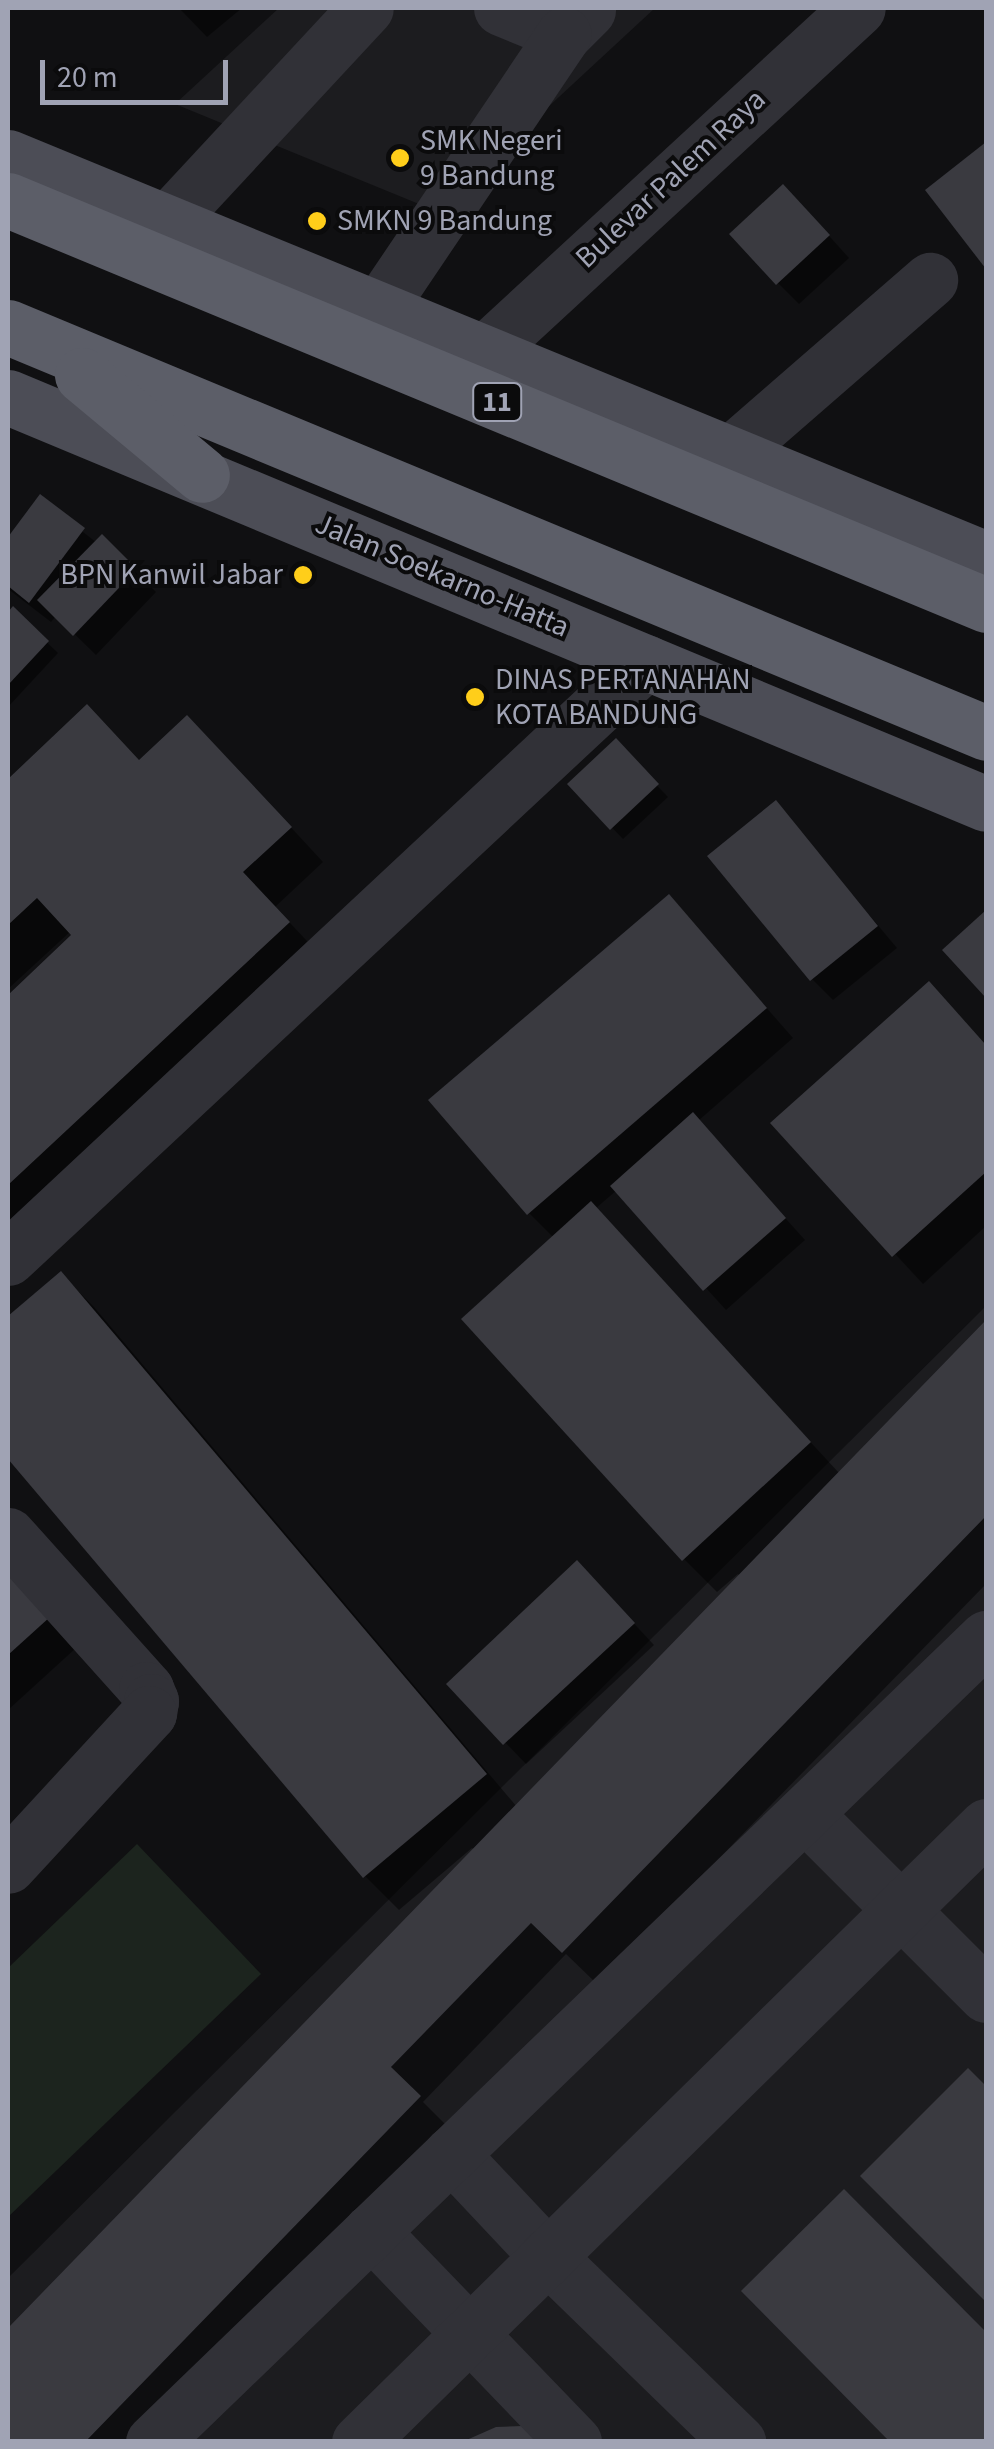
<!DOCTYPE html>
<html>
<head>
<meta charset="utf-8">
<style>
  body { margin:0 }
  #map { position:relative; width:994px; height:2449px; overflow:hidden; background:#101012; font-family:"Source Sans 3",sans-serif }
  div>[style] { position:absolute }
  .built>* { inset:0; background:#1c1c1f }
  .green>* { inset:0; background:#1c241e }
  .shadow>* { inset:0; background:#0007 }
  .building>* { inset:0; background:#3a3a40 }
  .minor>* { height:55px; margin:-27.5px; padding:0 27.5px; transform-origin:27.5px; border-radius:27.5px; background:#313137 }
  .major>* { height:55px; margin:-27.5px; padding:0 27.5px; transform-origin:27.5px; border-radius:27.5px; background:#4c4d56 }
  .highway>* { height:55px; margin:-27.5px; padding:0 27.5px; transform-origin:27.5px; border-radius:27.5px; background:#5c5e68 }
  .dots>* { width:28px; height:28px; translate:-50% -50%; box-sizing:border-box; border:5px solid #0b0b0c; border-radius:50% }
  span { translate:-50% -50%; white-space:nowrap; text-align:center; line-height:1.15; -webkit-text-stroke:8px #0b0b0c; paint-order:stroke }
  .shield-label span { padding:2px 8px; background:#0b0b0c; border:2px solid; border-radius:8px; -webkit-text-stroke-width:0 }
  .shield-label { font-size:28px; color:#a0a3b4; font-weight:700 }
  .poi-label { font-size:30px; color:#a0a3b4 }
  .left { translate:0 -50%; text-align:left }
  .right { translate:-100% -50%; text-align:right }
  .street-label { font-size:30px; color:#a0a3b4 }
  .frame { position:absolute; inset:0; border:10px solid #a0a3b4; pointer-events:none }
  .scale { position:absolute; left:40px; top:60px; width:188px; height:45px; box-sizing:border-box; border:5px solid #a0a3b4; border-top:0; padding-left:12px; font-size:30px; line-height:35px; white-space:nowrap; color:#a0a3b4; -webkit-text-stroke:8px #0b0b0c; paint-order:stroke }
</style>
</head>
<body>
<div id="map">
  <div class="built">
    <i style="clip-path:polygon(279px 8px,655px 8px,436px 211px,175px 104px)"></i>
    <i style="clip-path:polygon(986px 1306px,986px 2441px,8px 2441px,8px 2278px)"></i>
  </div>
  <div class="green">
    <i style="clip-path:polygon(137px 1844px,261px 1974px,8px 2217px,8px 1968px)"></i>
  </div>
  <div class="shadow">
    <i style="clip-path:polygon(179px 8px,242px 8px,207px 37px)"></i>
    <i style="clip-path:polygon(986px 145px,986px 265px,928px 190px)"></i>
    <i style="clip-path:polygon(804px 208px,849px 258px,799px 304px,778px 283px)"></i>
    <i style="clip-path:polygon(40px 498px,97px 543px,102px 538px,156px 592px,96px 655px,56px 616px,51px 622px,8px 589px,8px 541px)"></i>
    <i style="clip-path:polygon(13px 610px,58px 653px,8px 707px,8px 616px)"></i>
    <i style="clip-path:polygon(87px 708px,140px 762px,221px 752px,323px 862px,275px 907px,322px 957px,8px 1249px,8px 999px,75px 935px,71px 931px,8px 989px,8px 782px)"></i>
    <i style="clip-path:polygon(615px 742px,668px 797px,623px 839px,570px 784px)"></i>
    <i style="clip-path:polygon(775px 803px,897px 948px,833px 1000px,812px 979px)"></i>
    <i style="clip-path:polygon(669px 897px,793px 1038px,698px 1121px,805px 1240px,726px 1310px,617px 1190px,595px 1209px,840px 1474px,986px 1324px,986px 1584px,597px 1984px,566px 1954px,423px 2102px,452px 2131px,151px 2442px,8px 2442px,8px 2331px,475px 1850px,472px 1848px,399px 1910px,365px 1876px,8px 1455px,8px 1319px,61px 1274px,94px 1307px,517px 1807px,741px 1577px,738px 1574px,717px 1592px,684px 1559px,554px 1238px,529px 1213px)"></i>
    <i style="clip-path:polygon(957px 1013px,986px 1045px,986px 1226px,923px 1284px,774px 1123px)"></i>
    <i style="clip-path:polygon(8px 1550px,88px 1637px,8px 1710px)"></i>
    <i style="clip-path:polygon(598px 1585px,654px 1645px,526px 1764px,449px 1684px)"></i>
    <i style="clip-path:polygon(968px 2072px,986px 2090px,986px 2299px,864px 2176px)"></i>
    <i style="clip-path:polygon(844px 2193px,986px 2336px,986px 2442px,894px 2442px)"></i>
  </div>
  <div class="building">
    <i style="clip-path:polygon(986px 142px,986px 269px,925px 190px)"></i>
    <i style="clip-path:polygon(783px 184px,830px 235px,776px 285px,729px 234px)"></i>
    <i style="clip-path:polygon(40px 494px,85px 528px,29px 603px,8px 586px,8px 537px)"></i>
    <i style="clip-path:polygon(102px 534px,137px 569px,73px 636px,37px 600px)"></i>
    <i style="clip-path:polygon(13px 606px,49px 641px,8px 685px,8px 612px)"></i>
    <i style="clip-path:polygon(87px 704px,139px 760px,187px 715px,292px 827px,243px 872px,290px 922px,8px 1185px,8px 995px,71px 935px,37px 898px,8px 925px,8px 779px)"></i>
    <i style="clip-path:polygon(616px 738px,659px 784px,610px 830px,567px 784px)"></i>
    <i style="clip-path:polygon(776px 800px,878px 926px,810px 981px,707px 856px)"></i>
    <i style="clip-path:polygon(669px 894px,767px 1008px,527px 1215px,428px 1100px)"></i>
    <i style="clip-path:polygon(986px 910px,986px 998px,942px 950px)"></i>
    <i style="clip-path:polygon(929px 981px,986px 1045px,986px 1172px,892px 1257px,770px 1123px)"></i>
    <i style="clip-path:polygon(693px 1112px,786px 1218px,703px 1291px,610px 1186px)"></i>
    <i style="clip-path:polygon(591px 1201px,811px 1442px,682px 1561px,461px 1319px)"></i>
    <i style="clip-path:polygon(61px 1271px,487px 1774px,363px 1878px,8px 1459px,8px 1316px)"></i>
    <i style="clip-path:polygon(986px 1320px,986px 1516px,562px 1953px,531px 1923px,391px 2067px,421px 2096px,85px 2442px,8px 2442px,8px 2328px)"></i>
    <i style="clip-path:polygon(8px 1549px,61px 1607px,8px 1655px)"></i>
    <i style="clip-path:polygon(577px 1560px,635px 1623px,503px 1745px,446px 1684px)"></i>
    <i style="clip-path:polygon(968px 2068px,986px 2086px,986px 2302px,860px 2176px)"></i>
    <i style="clip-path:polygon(844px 2189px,986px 2332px,986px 2442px,890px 2442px,741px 2291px)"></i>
    <i style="clip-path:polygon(523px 2426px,559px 2442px,462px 2442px,496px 2427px)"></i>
  </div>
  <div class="minor">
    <i style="left:501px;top:8px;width:68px;rotate:22.4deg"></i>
    <i style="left:564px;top:34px;width:34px;rotate:-45deg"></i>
    <i style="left:167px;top:222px;width:292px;rotate:-47.1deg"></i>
    <i style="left:377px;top:311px;width:334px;rotate:-56deg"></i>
    <i style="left:485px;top:352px;width:507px;rotate:-42.68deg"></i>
    <i style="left:731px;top:453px;width:264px;rotate:-41deg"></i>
    <i style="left:8px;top:1258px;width:873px;rotate:-43.05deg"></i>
    <i style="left:8px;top:1535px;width:207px;rotate:48.1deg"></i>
    <i style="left:146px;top:1689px;width:13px;rotate:67deg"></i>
    <i style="left:151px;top:1701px;width:12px;rotate:99deg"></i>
    <i style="left:149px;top:1713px;width:208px;rotate:132.7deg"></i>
    <i style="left:805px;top:1814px;width:256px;rotate:45deg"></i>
    <i style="left:451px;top:2154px;width:140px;rotate:46.7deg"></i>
    <i style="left:547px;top:2256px;width:267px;rotate:44.2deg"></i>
    <i style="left:371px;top:2231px;width:293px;rotate:46.1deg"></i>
    <i style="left:153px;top:2442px;width:1158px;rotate:-43.99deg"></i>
    <i style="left:359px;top:2442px;width:879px;rotate:-44.49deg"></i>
  </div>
  <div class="major">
    <i style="left:8px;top:157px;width:1057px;rotate:22.34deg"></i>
    <i style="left:8px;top:397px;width:1059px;rotate:22.59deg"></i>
  </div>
  <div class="highway">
    <i style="left:8px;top:200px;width:1059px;rotate:22.49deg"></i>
    <i style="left:8px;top:327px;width:1059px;rotate:22.54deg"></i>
    <i style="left:82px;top:375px;width:156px;rotate:39.8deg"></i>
  </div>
  <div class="dots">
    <i style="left:400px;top:158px;background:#ffce1a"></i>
    <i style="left:317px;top:221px;background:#ffce1a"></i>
    <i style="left:303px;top:575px;background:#ffce1a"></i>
    <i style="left:475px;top:697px;background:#ffce1a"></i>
  </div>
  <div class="shield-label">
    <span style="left:497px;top:402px">11</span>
  </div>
  <div class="poi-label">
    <span class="left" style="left:420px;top:158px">SMK Negeri<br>9 Bandung</span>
    <span class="left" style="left:337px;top:221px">SMKN 9 Bandung</span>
    <span class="right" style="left:283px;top:575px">BPN Kanwil Jabar</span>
    <span class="left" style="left:495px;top:697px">DINAS PERTANAHAN<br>KOTA BANDUNG</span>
  </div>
  <div class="street-label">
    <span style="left:671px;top:179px;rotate:-43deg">Bulevar Palem Raya</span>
    <span style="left:442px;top:576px;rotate:23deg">Jalan Soekarno-Hatta</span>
  </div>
  <div class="frame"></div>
  <div class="scale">20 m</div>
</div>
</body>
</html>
